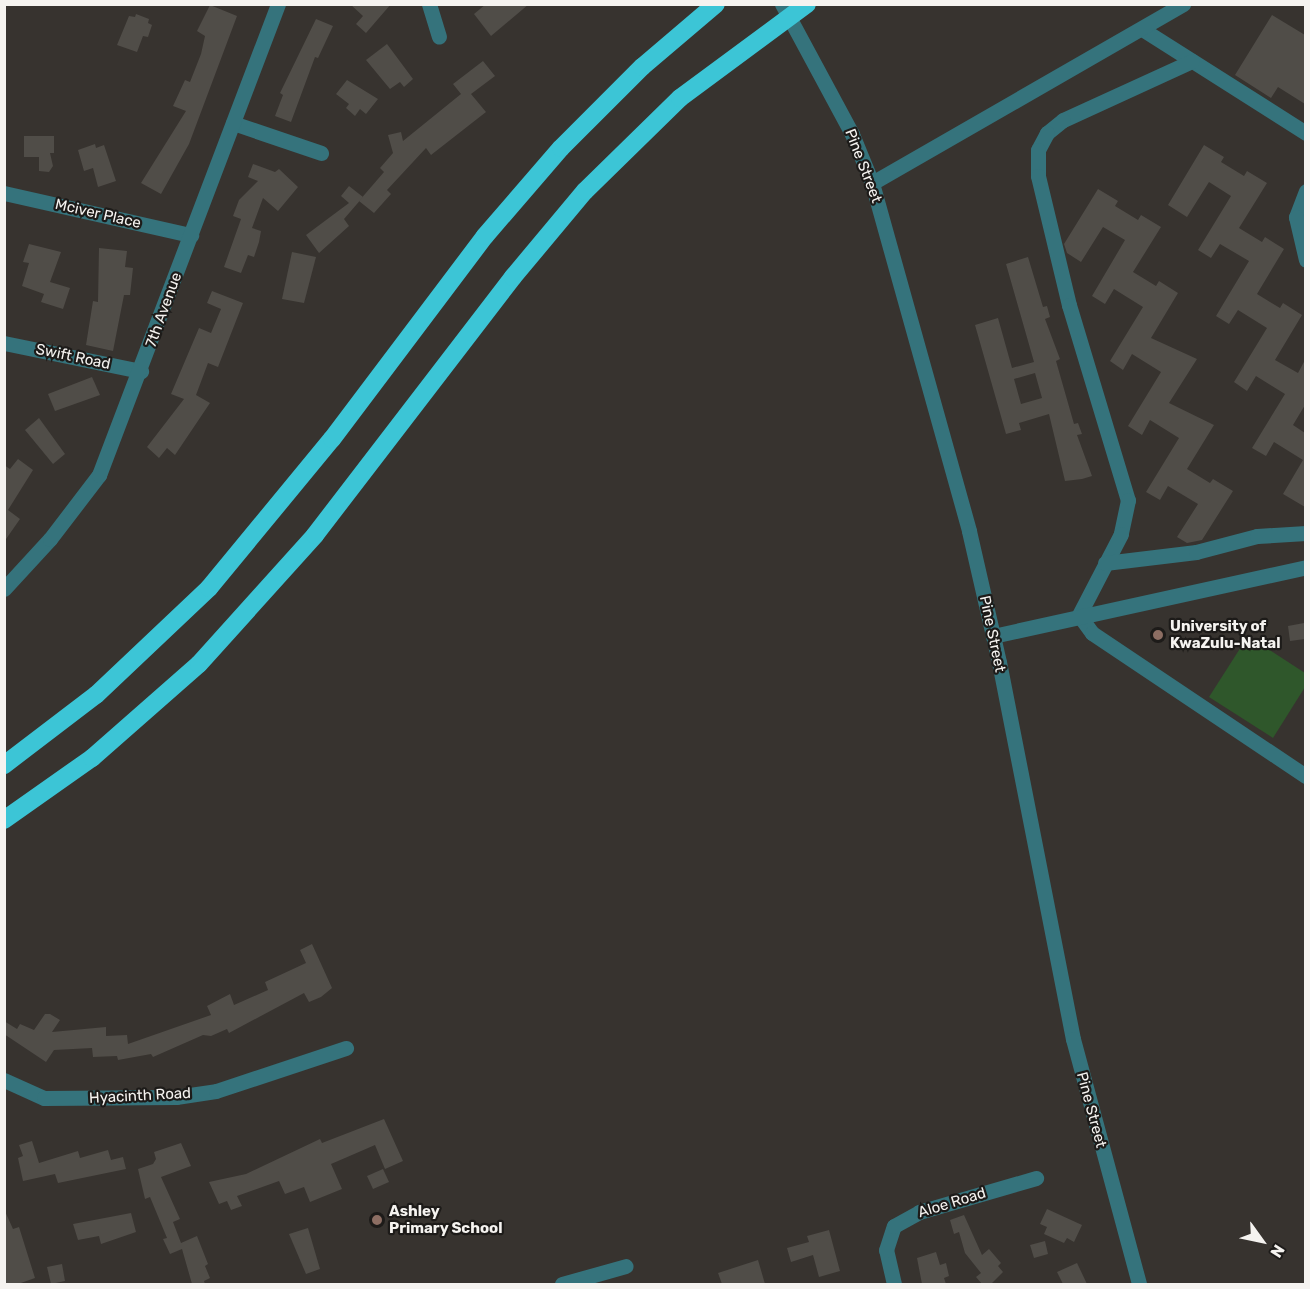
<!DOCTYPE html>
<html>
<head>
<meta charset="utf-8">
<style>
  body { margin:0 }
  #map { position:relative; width:1310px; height:1289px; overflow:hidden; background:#37332f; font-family:Rubik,sans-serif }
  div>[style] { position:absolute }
  .green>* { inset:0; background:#2f572b }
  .building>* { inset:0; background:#504d48 }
  .minor>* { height:15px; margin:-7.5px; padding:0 7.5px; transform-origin:7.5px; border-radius:7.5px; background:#35737c }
  .highway>* { height:18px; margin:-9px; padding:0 9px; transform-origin:9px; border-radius:9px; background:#3cc5d6 }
  .dots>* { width:16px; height:16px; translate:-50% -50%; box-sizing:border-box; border:3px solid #1d1b19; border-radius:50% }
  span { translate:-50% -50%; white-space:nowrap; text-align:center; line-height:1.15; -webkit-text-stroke:4.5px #1d1b19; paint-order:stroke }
  .street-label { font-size:15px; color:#f5f3f0 }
  .poi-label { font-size:15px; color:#f5f3f0; font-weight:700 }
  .left { translate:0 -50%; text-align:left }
  .frame { position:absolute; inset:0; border:6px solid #f5f3f0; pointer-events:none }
  .north { position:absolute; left:1232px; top:1211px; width:60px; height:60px; -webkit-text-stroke:4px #1d1b19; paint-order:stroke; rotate:123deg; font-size:16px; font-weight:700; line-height:24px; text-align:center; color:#f5f3f0 }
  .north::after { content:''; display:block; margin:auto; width:21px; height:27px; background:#f5f3f0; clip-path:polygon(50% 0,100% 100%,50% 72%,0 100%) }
</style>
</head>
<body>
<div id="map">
  <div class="green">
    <i style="clip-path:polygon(1248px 636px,1305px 673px,1305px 687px,1273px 738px,1209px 697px)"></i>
  </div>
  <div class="building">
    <i style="clip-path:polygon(350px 4px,391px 4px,366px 33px,356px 24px,363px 16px)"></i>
    <i style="clip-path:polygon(486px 4px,529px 4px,491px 36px,474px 14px)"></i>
    <i style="clip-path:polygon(210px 5px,237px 16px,189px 144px,161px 194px,141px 183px,186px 111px,173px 106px,185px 80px,190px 82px,201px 54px,205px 36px,197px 31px)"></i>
    <i style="clip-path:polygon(136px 14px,149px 19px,148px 23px,152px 25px,148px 37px,143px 36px,137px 52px,117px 45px,129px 16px,135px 17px)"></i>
    <i style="clip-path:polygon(1272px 15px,1305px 35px,1305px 104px,1278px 87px,1271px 98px,1235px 75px)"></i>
    <i style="clip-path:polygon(316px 19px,333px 26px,318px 58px,315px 57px,291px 122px,275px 116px,283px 95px,280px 93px)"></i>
    <i style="clip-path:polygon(387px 44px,413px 79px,404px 87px,400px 82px,390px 89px,366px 60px)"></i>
    <i style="clip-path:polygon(483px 61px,495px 76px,471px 94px,486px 112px,431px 155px,426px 148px,387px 190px,391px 194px,374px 213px,359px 201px,384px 172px,380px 168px,393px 153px,388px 135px,401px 132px,403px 141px,461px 94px,453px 84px)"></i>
    <i style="clip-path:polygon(347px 80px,378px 99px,366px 114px,360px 109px,355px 116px,346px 108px,349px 104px,336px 94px)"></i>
    <i style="clip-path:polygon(24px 136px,54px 136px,54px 153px,50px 153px,53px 166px,49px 172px,39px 171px,39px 157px,24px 157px)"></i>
    <i style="clip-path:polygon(95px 144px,96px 148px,104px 145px,116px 181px,98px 187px,93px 168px,84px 171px,78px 150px)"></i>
    <i style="clip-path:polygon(1204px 145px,1224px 157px,1221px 162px,1244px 176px,1247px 171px,1267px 183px,1239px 228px,1262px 242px,1265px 237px,1284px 249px,1257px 294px,1280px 308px,1283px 303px,1302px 315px,1275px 360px,1298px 373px,1305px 360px,1305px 405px,1293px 425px,1305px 433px,1305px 507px,1283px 494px,1303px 460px,1274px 442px,1266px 456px,1252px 448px,1285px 394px,1256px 376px,1247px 391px,1234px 382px,1267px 328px,1238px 310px,1229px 324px,1216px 316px,1249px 261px,1220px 244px,1211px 258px,1198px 250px,1231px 196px,1209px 182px,1187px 217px,1168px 205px)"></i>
    <i style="clip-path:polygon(253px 164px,275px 172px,279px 169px,298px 187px,278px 211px,263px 198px,252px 228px,261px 231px,259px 242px,254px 257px,248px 255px,241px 273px,224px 267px,241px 219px,233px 216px,239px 200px,258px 181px,248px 177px)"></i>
    <i style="clip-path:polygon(349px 186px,363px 197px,344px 219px,349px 226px,319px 253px,306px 235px,349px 203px,341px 196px)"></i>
    <i style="clip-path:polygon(1098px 189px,1118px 201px,1115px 206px,1138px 220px,1141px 215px,1161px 227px,1133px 272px,1156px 286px,1159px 281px,1178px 293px,1151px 338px,1197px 359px,1169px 403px,1214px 425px,1187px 469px,1210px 483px,1213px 479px,1233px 491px,1202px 540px,1187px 543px,1177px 537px,1198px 504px,1168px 486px,1160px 500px,1146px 492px,1179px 438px,1150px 420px,1142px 435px,1128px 426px,1161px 372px,1132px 354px,1123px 370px,1110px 361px,1143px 307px,1114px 289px,1105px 304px,1092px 296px,1125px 240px,1103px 227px,1081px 262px,1067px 253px,1064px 244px)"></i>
    <i style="clip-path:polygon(29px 244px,61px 252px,50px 282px,70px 288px,63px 309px,41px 302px,44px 294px,22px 286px,29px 263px,23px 262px)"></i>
    <i style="clip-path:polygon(99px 248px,127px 251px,125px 267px,133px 268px,130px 295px,124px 295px,113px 351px,86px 345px,93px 301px,98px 302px)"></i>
    <i style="clip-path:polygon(292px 252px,316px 257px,304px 303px,282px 299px)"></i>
    <i style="clip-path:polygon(evenodd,1028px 257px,1043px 307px,1047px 306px,1050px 317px,1045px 319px,1060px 359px,1056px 361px,1074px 424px,1078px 423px,1082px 434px,1077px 435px,1092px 476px,1082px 479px,1065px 481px,1049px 414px,1019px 423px,1021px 430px,1006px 434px,975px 325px,998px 318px,1012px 368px,1034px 362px,1006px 264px,1028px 257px,1035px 373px,1042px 398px,1021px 404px,1014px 379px,1035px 373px)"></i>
    <i style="clip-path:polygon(212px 291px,243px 303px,218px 367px,208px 363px,196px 395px,210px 403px,175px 455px,167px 448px,159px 458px,147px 447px,184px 399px,171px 394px,199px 328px,211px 333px,221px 309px,207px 303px)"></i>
    <i style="clip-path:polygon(92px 377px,100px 395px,55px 411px,48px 394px)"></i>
    <i style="clip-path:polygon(39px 418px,65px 454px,53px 464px,25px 430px)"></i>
    <i style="clip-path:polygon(18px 459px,33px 470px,8px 510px,20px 519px,4px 542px,4px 465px,10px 469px)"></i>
    <i style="clip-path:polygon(1304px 623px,1305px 639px,1290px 641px,1288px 626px)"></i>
    <i style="clip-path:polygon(312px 944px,332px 988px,321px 997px,309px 1002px,304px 993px,229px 1033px,227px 1029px,211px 1036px,203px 1035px,153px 1057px,151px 1054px,118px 1060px,117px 1056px,93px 1057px,92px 1048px,54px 1050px,46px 1062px,4px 1034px,4px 1021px,17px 1029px,20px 1024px,34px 1030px,45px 1014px,50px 1014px,60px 1020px,52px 1032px,106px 1027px,106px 1036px,127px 1035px,128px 1044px,211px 1015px,207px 1006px,230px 994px,234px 1005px,268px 990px,265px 982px,306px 963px,300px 950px)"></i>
    <i style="clip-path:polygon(384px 1119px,403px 1161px,385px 1169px,375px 1145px,345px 1158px,331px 1164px,342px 1189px,310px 1202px,304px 1187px,285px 1194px,279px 1181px,237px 1196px,242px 1206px,231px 1210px,227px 1201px,219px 1204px,209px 1182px,246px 1174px,320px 1139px,322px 1143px)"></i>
    <i style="clip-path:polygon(32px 1141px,39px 1163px,78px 1151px,80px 1158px,108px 1150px,111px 1160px,123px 1157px,126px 1169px,58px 1183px,55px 1174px,23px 1181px,18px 1158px,23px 1156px,19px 1145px)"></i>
    <i style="clip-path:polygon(181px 1143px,191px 1166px,161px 1177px,180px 1219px,173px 1222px,181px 1243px,197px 1236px,208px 1264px,205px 1266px,210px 1278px,204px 1281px,205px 1284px,192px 1284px,182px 1249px,170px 1254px,163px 1239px,167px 1238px,150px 1197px,145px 1199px,138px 1169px,153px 1164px,156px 1159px,154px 1152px)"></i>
    <i style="clip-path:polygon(383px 1169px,389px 1182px,373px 1189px,367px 1176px)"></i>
    <i style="clip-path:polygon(4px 1209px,13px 1229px,19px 1227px,35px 1278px,18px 1284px,4px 1284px)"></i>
    <i style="clip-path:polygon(1047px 1209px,1082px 1225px,1074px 1242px,1067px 1238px,1064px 1243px,1044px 1234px,1047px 1227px,1040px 1224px)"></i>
    <i style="clip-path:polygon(131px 1213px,136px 1232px,101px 1244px,99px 1236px,78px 1240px,73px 1224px)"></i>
    <i style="clip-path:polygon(964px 1215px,982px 1255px,989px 1249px,1001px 1263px,998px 1266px,1003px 1272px,991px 1284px,982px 1284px,976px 1277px,981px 1273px,965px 1253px,959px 1232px,954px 1234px,950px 1220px)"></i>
    <i style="clip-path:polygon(308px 1228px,320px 1269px,306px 1274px,289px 1234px)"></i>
    <i style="clip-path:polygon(829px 1230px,840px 1271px,819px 1277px,813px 1255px,791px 1262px,787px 1248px,809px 1242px,807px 1236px)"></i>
    <i style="clip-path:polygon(1045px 1241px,1048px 1254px,1034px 1258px,1030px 1245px)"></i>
    <i style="clip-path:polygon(936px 1252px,940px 1265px,946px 1263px,949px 1276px,944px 1278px,946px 1284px,922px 1284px,917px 1258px)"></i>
    <i style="clip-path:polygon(758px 1260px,765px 1284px,722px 1284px,718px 1273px)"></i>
    <i style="clip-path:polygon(1077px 1263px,1087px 1284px,1063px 1284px,1057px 1272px)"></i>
    <i style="clip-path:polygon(62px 1264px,65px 1281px,51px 1284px,47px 1267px)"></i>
  </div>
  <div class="minor">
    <i style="left:429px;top:4px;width:34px;rotate:73deg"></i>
    <i style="left:782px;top:4px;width:148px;rotate:61.7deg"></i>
    <i style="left:852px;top:134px;width:53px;rotate:67.8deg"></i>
    <i style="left:872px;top:183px;width:361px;rotate:74.4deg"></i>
    <i style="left:969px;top:531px;width:134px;rotate:77.1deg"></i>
    <i style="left:999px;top:662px;width:384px;rotate:78.9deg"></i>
    <i style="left:1073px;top:1039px;width:254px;rotate:74.9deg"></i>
    <i style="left:1142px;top:29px;width:194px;rotate:32.4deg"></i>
    <i style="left:1192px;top:61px;width:142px;rotate:155.4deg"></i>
    <i style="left:1063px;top:120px;width:21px;rotate:141deg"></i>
    <i style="left:1047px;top:133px;width:19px;rotate:118deg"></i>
    <i style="left:1038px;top:150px;width:26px;rotate:90deg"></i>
    <i style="left:1038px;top:176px;width:133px;rotate:76.5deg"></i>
    <i style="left:1069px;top:305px;width:204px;rotate:73.2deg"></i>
    <i style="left:1128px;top:500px;width:35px;rotate:102deg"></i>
    <i style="left:1121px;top:534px;width:91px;rotate:117.4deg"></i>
    <i style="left:1079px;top:615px;width:22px;rotate:54deg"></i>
    <i style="left:1092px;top:633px;width:257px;rotate:33.8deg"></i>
    <i style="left:233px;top:123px;width:93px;rotate:18.8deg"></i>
    <i style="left:872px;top:183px;width:359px;rotate:-29.9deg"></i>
    <i style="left:1306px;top:191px;width:28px;rotate:111deg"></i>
    <i style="left:1296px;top:217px;width:44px;rotate:76.9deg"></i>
    <i style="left:4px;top:193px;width:192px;rotate:12.7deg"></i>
    <i style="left:4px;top:343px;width:140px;rotate:11.6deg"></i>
    <i style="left:1105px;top:563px;width:92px;rotate:-6.9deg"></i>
    <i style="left:1196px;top:552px;width:63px;rotate:-14.7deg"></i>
    <i style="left:1257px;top:536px;width:49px;rotate:-3.5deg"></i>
    <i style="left:4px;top:589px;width:68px;rotate:-47.4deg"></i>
    <i style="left:50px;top:539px;width:81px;rotate:-52.6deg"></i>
    <i style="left:99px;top:475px;width:504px;rotate:-69.19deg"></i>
    <i style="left:993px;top:636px;width:321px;rotate:-12.4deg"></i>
    <i style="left:4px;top:1080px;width:44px;rotate:24.2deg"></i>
    <i style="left:44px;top:1098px;width:132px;rotate:-0.4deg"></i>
    <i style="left:176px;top:1097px;width:40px;rotate:-8.5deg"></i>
    <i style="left:216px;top:1091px;width:137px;rotate:-18.3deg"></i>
    <i style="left:562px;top:1284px;width:66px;rotate:-15.7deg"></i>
    <i style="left:894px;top:1284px;width:35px;rotate:-103deg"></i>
    <i style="left:886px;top:1250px;width:25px;rotate:-72deg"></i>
    <i style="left:894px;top:1226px;width:29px;rotate:-29deg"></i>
    <i style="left:919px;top:1212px;width:122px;rotate:-16.2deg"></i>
  </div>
  <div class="highway">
    <i style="left:4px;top:765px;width:116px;rotate:-37.3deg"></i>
    <i style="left:96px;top:695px;width:156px;rotate:-43.4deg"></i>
    <i style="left:209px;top:588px;width:193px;rotate:-50.5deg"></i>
    <i style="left:332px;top:439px;width:254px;rotate:-53deg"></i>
    <i style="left:485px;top:236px;width:116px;rotate:-49.2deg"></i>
    <i style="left:561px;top:148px;width:115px;rotate:-45deg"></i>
    <i style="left:642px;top:67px;width:97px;rotate:-40.4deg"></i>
    <i style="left:4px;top:820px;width:108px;rotate:-35.2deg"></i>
    <i style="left:92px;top:758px;width:142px;rotate:-41.3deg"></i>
    <i style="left:199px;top:664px;width:173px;rotate:-48deg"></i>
    <i style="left:315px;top:535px;width:325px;rotate:-52.5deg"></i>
    <i style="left:513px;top:277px;width:112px;rotate:-50.1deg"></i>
    <i style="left:585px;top:191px;width:133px;rotate:-44.4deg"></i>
    <i style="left:680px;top:98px;width:158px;rotate:-36.5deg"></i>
  </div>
  <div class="dots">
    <i style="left:1158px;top:635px;background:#8d6e63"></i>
    <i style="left:377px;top:1220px;background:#8d6e63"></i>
  </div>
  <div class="street-label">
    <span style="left:863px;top:166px;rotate:69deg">Pine Street</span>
    <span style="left:98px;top:214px;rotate:13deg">Mciver Place</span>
    <span style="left:164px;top:310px;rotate:-70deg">7th Avenue</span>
    <span style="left:73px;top:357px;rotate:12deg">Swift Road</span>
    <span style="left:992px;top:634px;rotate:78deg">Pine Street</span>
    <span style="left:140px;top:1096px;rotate:-3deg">Hyacinth Road</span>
    <span style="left:1091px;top:1110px;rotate:75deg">Pine Street</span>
    <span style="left:952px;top:1203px;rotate:-17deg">Aloe Road</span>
  </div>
  <div class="poi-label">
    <span class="left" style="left:1170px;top:635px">University of<br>KwaZulu-Natal</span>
    <span class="left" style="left:389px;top:1220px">Ashley<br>Primary School</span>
  </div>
  <div class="frame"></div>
  <div class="north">N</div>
</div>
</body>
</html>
